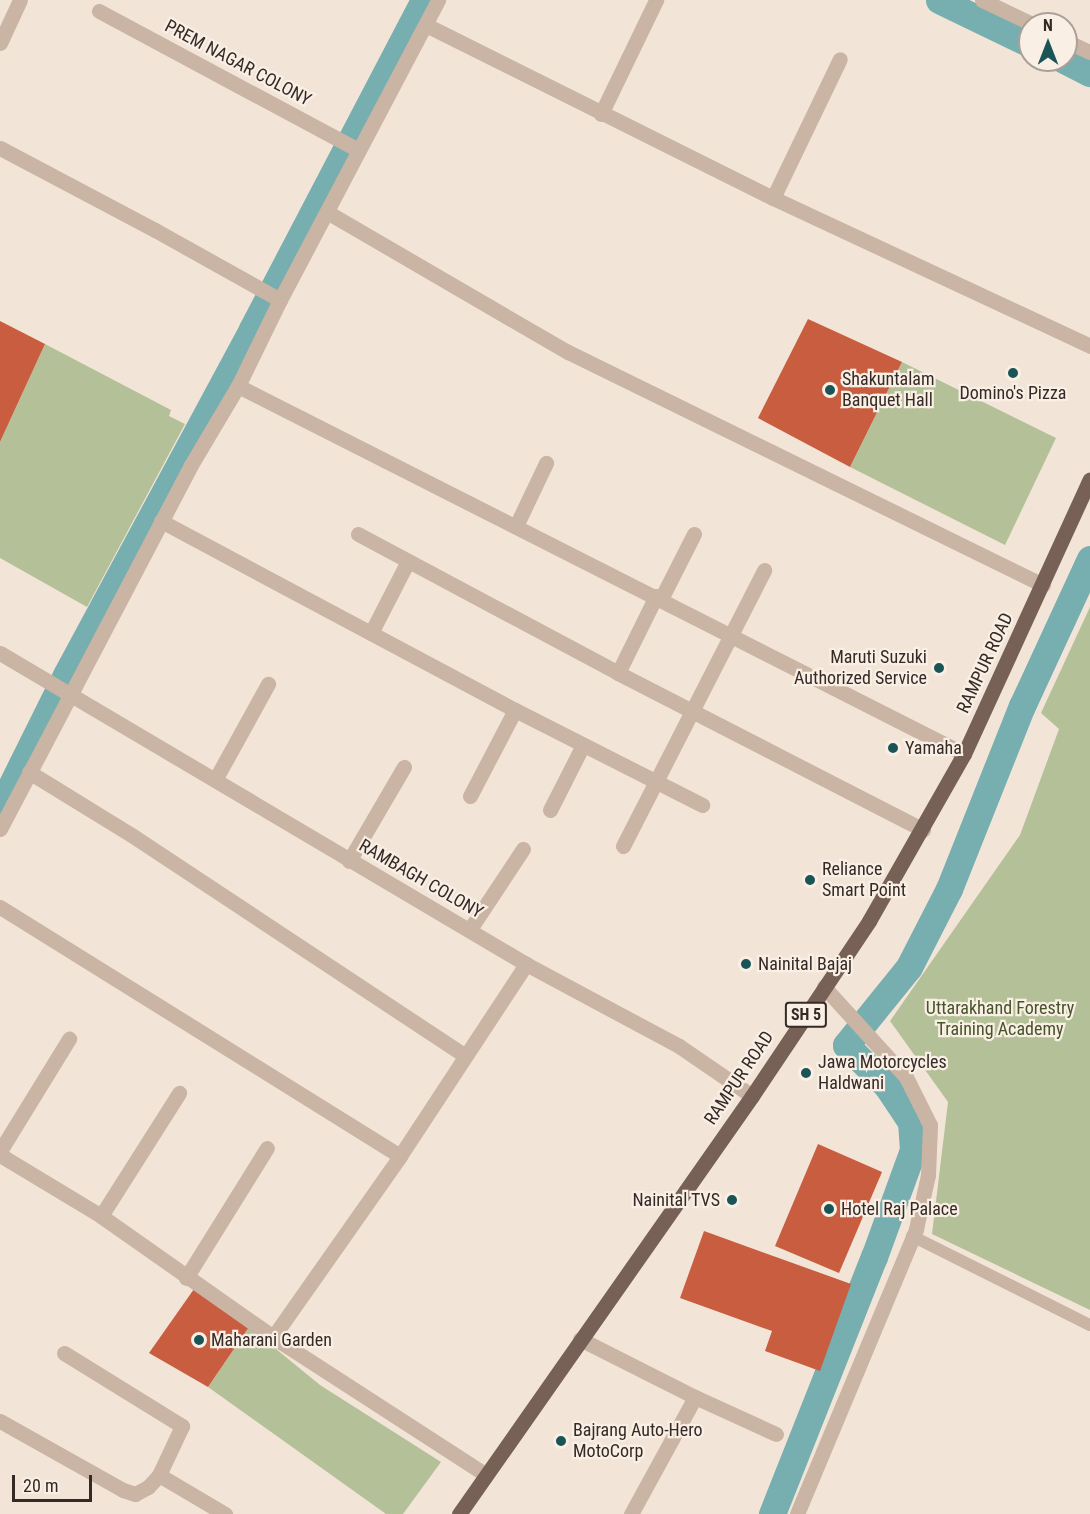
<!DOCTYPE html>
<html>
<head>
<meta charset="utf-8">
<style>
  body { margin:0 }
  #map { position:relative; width:1090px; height:1514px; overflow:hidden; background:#f2e5d8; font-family:"Roboto Condensed",sans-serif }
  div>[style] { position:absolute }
  .green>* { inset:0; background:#b4c198 }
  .canal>* { height:27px; margin:-13.5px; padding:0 13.5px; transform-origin:13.5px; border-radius:13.5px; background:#77aeaf }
  .building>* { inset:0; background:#c85d40 }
  .lane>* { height:12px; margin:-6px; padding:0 6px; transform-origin:6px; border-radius:6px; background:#cab4a4 }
  .street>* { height:15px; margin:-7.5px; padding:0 7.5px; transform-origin:7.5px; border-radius:7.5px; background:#cab4a4 }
  .primary>* { height:15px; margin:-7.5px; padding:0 7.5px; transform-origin:7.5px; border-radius:7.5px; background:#776157 }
  .dots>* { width:16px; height:16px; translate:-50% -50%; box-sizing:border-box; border:3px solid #f9efe5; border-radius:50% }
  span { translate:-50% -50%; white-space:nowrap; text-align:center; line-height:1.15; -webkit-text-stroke:4.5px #f9efe5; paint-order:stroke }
  .shield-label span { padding:2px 4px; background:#f9efe5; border:2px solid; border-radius:4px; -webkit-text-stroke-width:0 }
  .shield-label { font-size:16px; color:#352a26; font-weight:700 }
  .street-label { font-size:18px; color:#352a26 }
  .poi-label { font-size:18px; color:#352a26 }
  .left { translate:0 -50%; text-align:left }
  .right { translate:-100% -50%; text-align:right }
  .park-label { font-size:18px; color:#455429 }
  .north { position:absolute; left:1018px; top:12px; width:60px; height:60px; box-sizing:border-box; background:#f9efe5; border:2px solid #aba099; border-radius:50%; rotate:0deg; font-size:16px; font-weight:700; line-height:24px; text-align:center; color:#352a26 }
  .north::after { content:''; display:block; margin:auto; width:21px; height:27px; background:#1b5457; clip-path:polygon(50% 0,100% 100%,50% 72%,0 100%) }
  .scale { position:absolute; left:12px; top:1475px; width:80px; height:27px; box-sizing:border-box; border:3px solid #352a26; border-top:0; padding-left:8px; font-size:18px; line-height:21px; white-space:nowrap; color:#352a26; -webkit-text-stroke:4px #f9efe5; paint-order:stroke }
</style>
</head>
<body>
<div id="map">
  <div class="green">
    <i style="clip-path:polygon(45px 344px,171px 410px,169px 416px,185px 424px,87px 607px,0 558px,0 442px)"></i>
    <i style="clip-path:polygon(902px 362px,1056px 438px,1005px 545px,850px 467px)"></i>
    <i style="clip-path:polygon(1090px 607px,1090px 1310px,932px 1234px,948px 1102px,890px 1021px,1020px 835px,1059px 729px,1041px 713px)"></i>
    <i style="clip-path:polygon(249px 1327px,320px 1385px,441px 1462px,403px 1514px,386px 1514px,208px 1387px)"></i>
  </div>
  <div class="canal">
    <i style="left:939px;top:0;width:101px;rotate:25.8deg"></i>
    <i style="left:1064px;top:60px;width:29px;rotate:27deg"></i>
    <i style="left:0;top:808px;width:148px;rotate:-63.6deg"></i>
    <i style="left:66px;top:675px;width:393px;rotate:-61.7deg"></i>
    <i style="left:252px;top:329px;width:371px;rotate:-62.4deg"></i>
    <i style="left:772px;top:1514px;width:277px;rotate:-68.4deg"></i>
    <i style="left:874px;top:1257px;width:114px;rotate:-70deg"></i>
    <i style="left:913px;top:1150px;width:28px;rotate:-94deg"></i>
    <i style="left:911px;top:1122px;width:43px;rotate:-123.7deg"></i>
    <i style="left:887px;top:1086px;width:58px;rotate:-135deg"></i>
    <i style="left:846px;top:1045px;width:100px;rotate:-51.1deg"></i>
    <i style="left:909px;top:967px;width:88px;rotate:-62.9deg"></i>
    <i style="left:949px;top:889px;width:197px;rotate:-68.3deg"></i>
    <i style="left:1022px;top:706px;width:162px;rotate:-65.2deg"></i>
  </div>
  <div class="building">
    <i style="clip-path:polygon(808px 319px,902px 362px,850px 467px,758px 418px)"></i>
    <i style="clip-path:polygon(0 321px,45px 344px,0 442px)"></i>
    <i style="clip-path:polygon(818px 1144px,882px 1172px,839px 1273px,775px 1246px)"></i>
    <i style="clip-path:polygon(704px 1231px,851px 1284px,820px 1371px,765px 1351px,772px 1331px,680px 1298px)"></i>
    <i style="clip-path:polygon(194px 1289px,249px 1327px,208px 1387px,149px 1353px)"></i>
  </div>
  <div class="lane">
    <i style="left:912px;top:1236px;width:199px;rotate:26.6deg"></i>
  </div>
  <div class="street">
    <i style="left:982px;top:0;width:55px;rotate:25.6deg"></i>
    <i style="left:99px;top:11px;width:294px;rotate:28.2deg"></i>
    <i style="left:426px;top:25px;width:388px;rotate:26.5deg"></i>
    <i style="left:773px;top:198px;width:350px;rotate:25deg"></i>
    <i style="left:1066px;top:41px;width:26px;rotate:25deg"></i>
    <i style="left:0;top:43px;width:47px;rotate:-65.1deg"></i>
    <i style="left:601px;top:114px;width:127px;rotate:-64.2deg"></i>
    <i style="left:0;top:148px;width:175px;rotate:27.9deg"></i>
    <i style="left:155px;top:230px;width:143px;rotate:29.2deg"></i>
    <i style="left:773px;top:198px;width:154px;rotate:-64.3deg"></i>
    <i style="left:327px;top:212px;width:279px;rotate:30.2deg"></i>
    <i style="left:568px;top:352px;width:529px;rotate:26.13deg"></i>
    <i style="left:238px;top:386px;width:814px;rotate:26.88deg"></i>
    <i style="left:161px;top:521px;width:401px;rotate:28.1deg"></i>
    <i style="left:515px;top:710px;width:210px;rotate:26.9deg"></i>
    <i style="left:516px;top:526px;width:70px;rotate:-64.5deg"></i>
    <i style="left:358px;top:534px;width:295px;rotate:28.1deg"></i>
    <i style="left:618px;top:673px;width:343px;rotate:27.2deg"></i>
    <i style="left:661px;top:599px;width:73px;rotate:-63.1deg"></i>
    <i style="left:371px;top:633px;width:81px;rotate:-62.8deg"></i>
    <i style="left:0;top:653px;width:611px;rotate:30.59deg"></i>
    <i style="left:526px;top:964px;width:174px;rotate:28.2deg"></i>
    <i style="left:679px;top:1046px;width:88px;rotate:34.4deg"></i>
    <i style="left:618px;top:673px;width:86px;rotate:-63.7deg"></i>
    <i style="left:29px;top:772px;width:122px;rotate:31.6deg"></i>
    <i style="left:133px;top:836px;width:397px;rotate:33.5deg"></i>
    <i style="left:215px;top:780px;width:110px;rotate:-61.1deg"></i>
    <i style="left:470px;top:796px;width:97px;rotate:-62.4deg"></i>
    <i style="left:550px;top:810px;width:73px;rotate:-63.1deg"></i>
    <i style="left:0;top:829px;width:411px;rotate:-62.3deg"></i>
    <i style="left:191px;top:465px;width:92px;rotate:-59.3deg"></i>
    <i style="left:238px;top:386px;width:96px;rotate:-64deg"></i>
    <i style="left:280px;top:300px;width:339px;rotate:-62.2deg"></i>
    <i style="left:623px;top:846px;width:310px;rotate:-62.9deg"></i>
    <i style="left:349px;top:861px;width:109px;rotate:-59.7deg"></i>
    <i style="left:0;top:907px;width:471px;rotate:31.9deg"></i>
    <i style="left:470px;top:929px;width:96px;rotate:-56.5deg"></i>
    <i style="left:0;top:1151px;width:132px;rotate:-58.4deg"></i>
    <i style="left:0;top:1155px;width:118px;rotate:31.1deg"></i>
    <i style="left:101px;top:1216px;width:210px;rotate:35.1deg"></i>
    <i style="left:273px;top:1337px;width:254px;rotate:32.9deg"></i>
    <i style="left:101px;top:1216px;width:146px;rotate:-57.6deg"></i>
    <i style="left:186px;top:1278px;width:153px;rotate:-58.1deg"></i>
    <i style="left:273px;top:1337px;width:221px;rotate:-54.9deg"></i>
    <i style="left:400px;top:1156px;width:230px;rotate:-56.7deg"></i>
    <i style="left:580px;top:1339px;width:129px;rotate:26.8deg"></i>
    <i style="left:695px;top:1397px;width:89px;rotate:24.6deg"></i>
    <i style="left:64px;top:1353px;width:139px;rotate:31.7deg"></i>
    <i style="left:182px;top:1426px;width:54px;rotate:115.1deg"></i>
    <i style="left:0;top:1421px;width:141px;rotate:29.3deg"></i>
    <i style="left:123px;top:1490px;width:13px;rotate:18deg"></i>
    <i style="left:135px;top:1494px;width:15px;rotate:-28deg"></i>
    <i style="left:148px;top:1487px;width:16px;rotate:-47deg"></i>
    <i style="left:159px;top:1475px;width:77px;rotate:30.6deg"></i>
    <i style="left:631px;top:1514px;width:133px;rotate:-61.3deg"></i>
    <i style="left:797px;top:1514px;width:309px;rotate:-67.3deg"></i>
    <i style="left:916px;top:1229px;width:55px;rotate:-77.5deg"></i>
    <i style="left:928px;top:1175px;width:50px;rotate:-87.7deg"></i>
    <i style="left:930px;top:1125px;width:54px;rotate:-116.6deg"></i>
    <i style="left:906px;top:1077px;width:122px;rotate:-132.3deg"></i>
  </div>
  <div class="primary">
    <i style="left:459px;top:1514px;width:510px;rotate:-54.97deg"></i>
    <i style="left:752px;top:1096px;width:211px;rotate:-56.2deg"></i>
    <i style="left:869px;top:921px;width:192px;rotate:-60.4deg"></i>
    <i style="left:964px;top:754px;width:302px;rotate:-65.4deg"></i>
  </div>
  <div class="dots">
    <i style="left:1013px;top:373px;background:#1b5457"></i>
    <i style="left:830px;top:390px;background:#1b5457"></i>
    <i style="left:939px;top:668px;background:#1b5457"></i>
    <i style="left:893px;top:748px;background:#1b5457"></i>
    <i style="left:810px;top:880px;background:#1b5457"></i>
    <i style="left:746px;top:964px;background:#1b5457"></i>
    <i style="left:806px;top:1073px;background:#1b5457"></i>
    <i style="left:732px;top:1200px;background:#1b5457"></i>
    <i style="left:829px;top:1209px;background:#1b5457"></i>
    <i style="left:199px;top:1340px;background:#1b5457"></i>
    <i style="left:561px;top:1441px;background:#1b5457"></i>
  </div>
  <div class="shield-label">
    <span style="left:806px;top:1015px">SH 5</span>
  </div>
  <div class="street-label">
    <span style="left:238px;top:63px;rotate:28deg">PREM NAGAR COLONY</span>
    <span style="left:985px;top:663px;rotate:-65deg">RAMPUR ROAD</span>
    <span style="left:421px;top:879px;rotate:30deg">RAMBAGH COLONY</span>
    <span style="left:739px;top:1078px;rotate:-56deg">RAMPUR ROAD</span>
  </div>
  <div class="poi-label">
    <span class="left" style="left:842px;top:390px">Shakuntalam<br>Banquet Hall</span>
    <span style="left:1013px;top:393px">Domino's Pizza</span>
    <span class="right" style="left:927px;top:668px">Maruti Suzuki<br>Authorized Service</span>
    <span class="left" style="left:905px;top:748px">Yamaha</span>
    <span class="left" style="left:822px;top:880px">Reliance<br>Smart Point</span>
    <span class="left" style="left:758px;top:964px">Nainital Bajaj</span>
    <span class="left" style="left:818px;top:1073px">Jawa Motorcycles<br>Haldwani</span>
    <span class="right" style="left:720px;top:1200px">Nainital TVS</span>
    <span class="left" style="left:841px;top:1209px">Hotel Raj Palace</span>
    <span class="left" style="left:211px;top:1340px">Maharani Garden</span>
    <span class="left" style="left:573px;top:1441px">Bajrang Auto-Hero<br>MotoCorp</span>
  </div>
  <div class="park-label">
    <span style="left:1000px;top:1019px">Uttarakhand Forestry<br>Training Academy</span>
  </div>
  <div class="north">N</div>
  <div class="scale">20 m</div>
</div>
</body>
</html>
